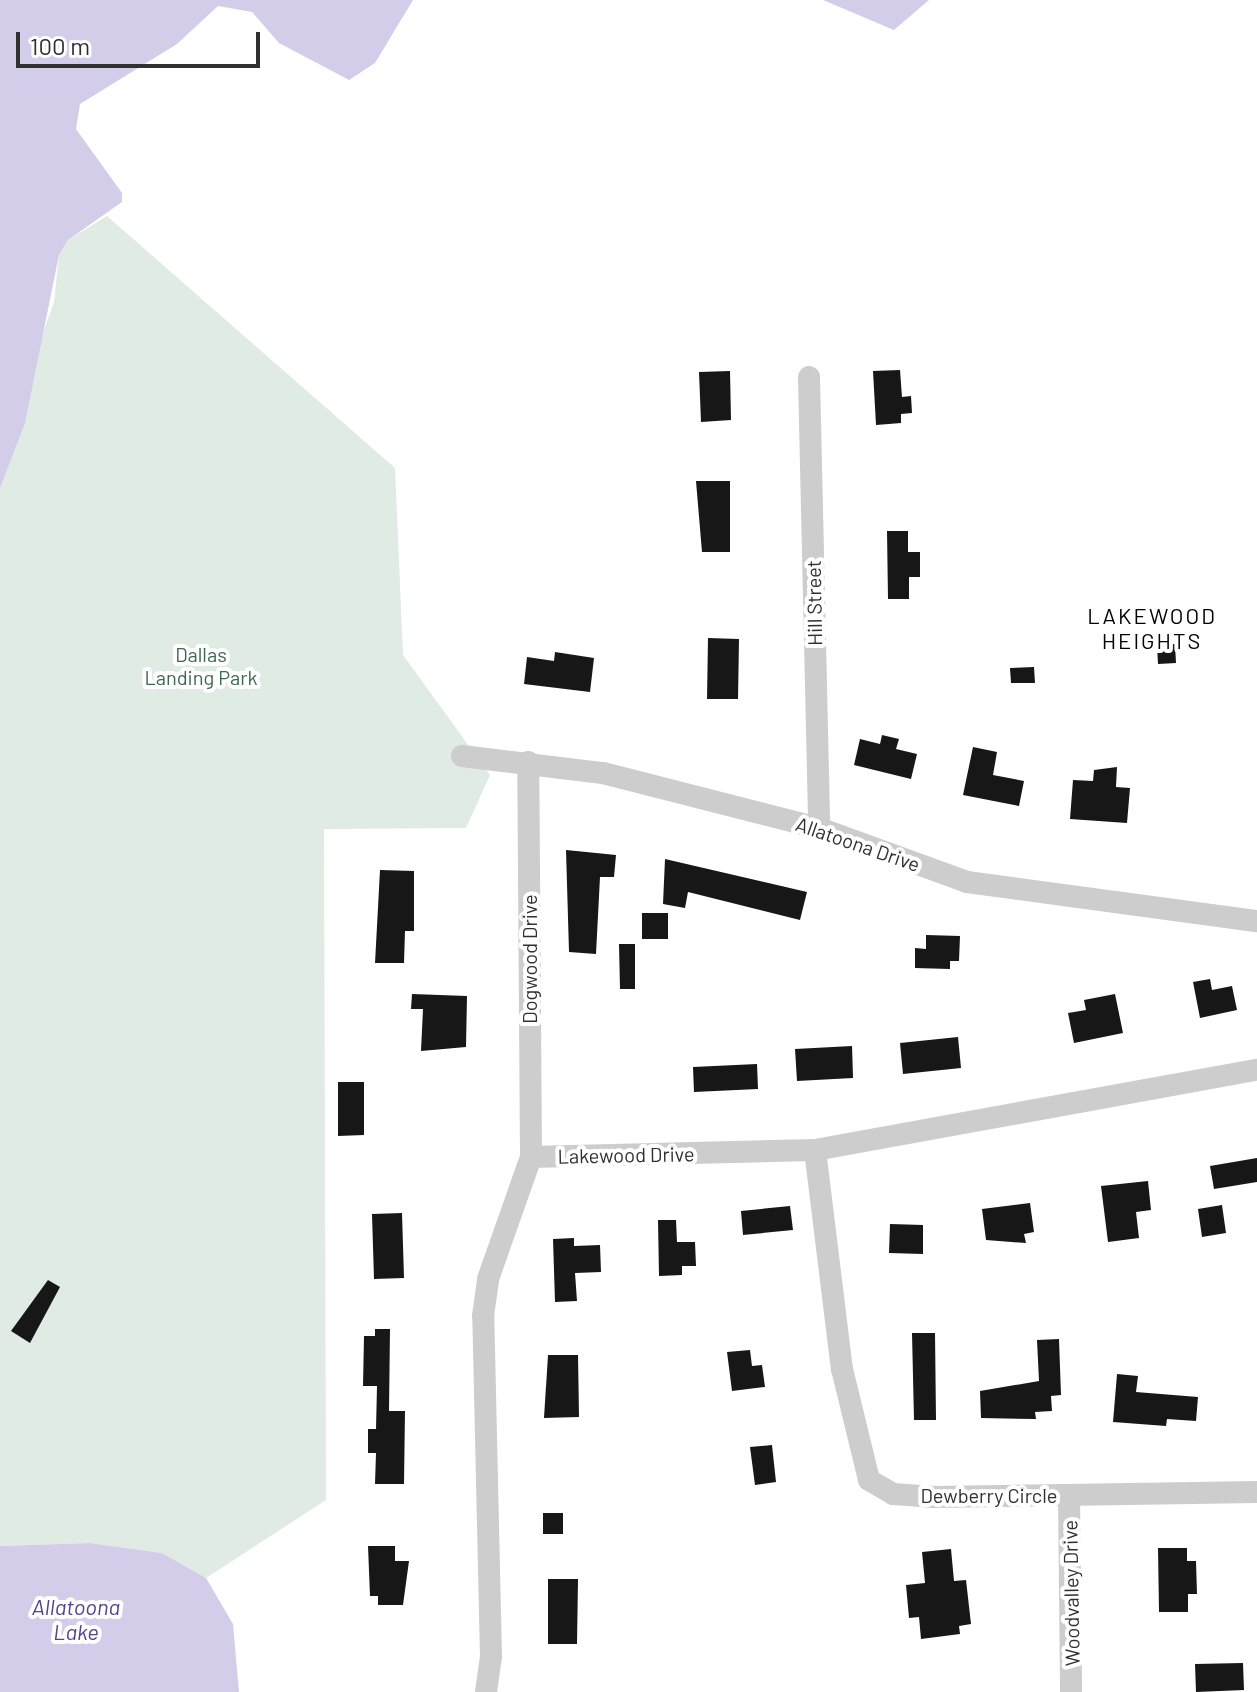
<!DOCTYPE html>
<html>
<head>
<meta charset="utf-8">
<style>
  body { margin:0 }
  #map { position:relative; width:1257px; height:1692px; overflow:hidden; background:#fff; font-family:Barlow,sans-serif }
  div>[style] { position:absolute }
  .green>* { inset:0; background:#dfebe3 }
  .water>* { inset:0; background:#d4cde9 }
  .building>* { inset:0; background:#171717 }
  .minor>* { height:22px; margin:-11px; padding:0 11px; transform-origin:11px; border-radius:11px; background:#cdcdcd }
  span { translate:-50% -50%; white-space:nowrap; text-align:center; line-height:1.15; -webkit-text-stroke:8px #fff; paint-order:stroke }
  .street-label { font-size:20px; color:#303030 }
  .park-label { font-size:20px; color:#406850 }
  .neighbourhood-label { font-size:22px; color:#000; letter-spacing:2px }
  .water-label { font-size:22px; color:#55448b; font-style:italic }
  .scale { position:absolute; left:16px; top:32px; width:244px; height:36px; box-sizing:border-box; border:4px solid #303030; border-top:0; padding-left:10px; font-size:24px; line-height:28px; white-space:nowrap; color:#303030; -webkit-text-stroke:6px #fff; paint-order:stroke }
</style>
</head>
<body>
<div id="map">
  <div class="green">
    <i style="clip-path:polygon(107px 216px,395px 468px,403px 655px,490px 775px,466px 828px,324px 829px,326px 1500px,206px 1578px,162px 1553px,90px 1543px,0 1546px,0 409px,43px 333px,54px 302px,59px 255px,68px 240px)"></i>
  </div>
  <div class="water">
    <i style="clip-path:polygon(0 0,413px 0,375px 63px,349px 80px,279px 43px,252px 12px,218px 6px,177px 44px,80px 104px,76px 129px,122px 193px,122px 202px,68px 240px,59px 255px,25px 423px,0 488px)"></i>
    <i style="clip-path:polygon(823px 0,929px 0,894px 30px)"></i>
    <i style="clip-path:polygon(90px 1543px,162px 1553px,206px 1578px,233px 1624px,239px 1692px,0 1692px,0 1546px)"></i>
  </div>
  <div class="building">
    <i style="clip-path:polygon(900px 370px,902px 397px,911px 396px,912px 413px,901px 414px,901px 423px,876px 425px,873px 371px)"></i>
    <i style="clip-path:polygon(730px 371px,731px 420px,701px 422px,699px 372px)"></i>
    <i style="clip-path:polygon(696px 481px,730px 481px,730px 552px,702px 552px)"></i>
    <i style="clip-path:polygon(887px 531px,908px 531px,908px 552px,920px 552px,920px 577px,909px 577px,909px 599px,888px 599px)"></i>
    <i style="clip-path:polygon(708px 638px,739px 639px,738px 699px,707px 699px)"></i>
    <i style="clip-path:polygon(1175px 644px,1176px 663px,1158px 664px,1157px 645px)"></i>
    <i style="clip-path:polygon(555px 652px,594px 658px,590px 692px,524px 684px,527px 657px,554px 661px)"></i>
    <i style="clip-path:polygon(1034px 667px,1035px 683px,1011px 683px,1010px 668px)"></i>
    <i style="clip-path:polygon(882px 735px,899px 739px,896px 749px,917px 754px,911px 779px,854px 765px,860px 739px,880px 744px)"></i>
    <i style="clip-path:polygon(973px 747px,997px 752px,993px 775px,1024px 781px,1019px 806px,963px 795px)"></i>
    <i style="clip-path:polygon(1117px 767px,1116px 787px,1130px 788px,1127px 823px,1070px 819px,1073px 780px,1093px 781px,1094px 770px)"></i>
    <i style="clip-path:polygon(566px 850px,616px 855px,614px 877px,600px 877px,596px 954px,569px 952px)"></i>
    <i style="clip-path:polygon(665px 859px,807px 892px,800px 920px,688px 892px,685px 908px,663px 904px)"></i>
    <i style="clip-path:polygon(380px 870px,414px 871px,414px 931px,405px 931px,404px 963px,375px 963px)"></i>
    <i style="clip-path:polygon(642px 913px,668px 913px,668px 939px,642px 939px)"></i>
    <i style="clip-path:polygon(926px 935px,960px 936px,959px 961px,950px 961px,950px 969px,915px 968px,915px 948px,926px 949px)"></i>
    <i style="clip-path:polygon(619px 944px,635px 944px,635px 989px,620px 989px)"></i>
    <i style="clip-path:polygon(1210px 979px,1212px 990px,1232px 986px,1237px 1010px,1200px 1018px,1193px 982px)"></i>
    <i style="clip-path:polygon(412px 994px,467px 996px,466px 1047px,421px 1051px,423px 1009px,411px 1009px)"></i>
    <i style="clip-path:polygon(1115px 994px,1123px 1033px,1074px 1043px,1068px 1013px,1086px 1010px,1084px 1000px)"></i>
    <i style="clip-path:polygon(958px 1037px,961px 1068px,903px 1074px,900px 1043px)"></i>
    <i style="clip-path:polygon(852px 1046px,853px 1078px,797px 1081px,795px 1049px)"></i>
    <i style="clip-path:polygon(757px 1064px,758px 1089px,694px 1092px,693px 1067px)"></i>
    <i style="clip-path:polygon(338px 1082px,364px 1082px,364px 1135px,338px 1136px)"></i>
    <i style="clip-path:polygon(1257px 1158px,1257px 1182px,1214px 1189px,1210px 1166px)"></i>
    <i style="clip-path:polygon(1148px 1181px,1151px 1210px,1136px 1212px,1139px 1238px,1108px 1242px,1101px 1186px)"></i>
    <i style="clip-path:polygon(1030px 1203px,1034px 1232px,1024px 1234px,1026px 1243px,986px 1240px,982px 1209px)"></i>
    <i style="clip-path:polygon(1222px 1205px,1226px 1233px,1202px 1237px,1198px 1209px)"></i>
    <i style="clip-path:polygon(790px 1206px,793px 1230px,743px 1235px,741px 1211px)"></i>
    <i style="clip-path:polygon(402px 1213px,404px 1278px,374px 1279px,372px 1214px)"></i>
    <i style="clip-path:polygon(658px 1220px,676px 1220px,677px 1242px,695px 1242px,696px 1266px,682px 1266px,682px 1275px,659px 1276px)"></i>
    <i style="clip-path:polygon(890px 1224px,923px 1225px,923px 1254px,889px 1253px)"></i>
    <i style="clip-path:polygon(574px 1238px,574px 1246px,600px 1245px,601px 1272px,575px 1273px,577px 1301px,555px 1302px,553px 1239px)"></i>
    <i style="clip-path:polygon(48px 1280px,60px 1287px,30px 1343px,11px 1331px)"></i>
    <i style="clip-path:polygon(375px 1329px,390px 1329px,389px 1411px,405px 1411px,404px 1484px,375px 1484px,376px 1453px,368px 1453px,368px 1429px,376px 1429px,377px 1386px,363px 1386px,364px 1336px,375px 1336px)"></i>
    <i style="clip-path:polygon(912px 1333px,935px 1333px,936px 1420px,914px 1420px)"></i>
    <i style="clip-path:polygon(1059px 1339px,1061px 1395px,1051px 1396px,1052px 1411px,1035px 1412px,1036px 1419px,981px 1418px,980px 1391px,1039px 1381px,1037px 1340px)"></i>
    <i style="clip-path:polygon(750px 1350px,752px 1366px,762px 1365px,765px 1387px,732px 1391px,727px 1352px)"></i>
    <i style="clip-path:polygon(548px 1355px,578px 1355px,579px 1417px,544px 1418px)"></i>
    <i style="clip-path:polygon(1117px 1374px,1138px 1376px,1136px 1392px,1198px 1397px,1196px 1421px,1167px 1419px,1166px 1426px,1113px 1422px)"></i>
    <i style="clip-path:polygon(772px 1445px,776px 1482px,755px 1485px,750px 1447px)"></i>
    <i style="clip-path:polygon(543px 1513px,563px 1513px,563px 1534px,543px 1534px)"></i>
    <i style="clip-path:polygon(368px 1546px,395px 1546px,395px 1561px,409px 1561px,403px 1605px,378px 1605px,378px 1596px,370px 1596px)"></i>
    <i style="clip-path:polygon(1158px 1548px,1187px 1548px,1187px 1561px,1196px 1561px,1197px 1594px,1188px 1594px,1188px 1612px,1159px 1612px)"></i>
    <i style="clip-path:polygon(951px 1549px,954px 1581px,966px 1580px,971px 1624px,959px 1626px,960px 1634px,921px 1639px,919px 1617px,909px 1618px,906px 1585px,925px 1583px,922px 1552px)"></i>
    <i style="clip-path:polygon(548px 1579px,578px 1579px,577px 1644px,548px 1644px)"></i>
    <i style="clip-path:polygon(1243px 1663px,1244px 1690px,1196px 1692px,1195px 1664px)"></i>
  </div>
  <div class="minor">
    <i style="left:809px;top:377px;width:451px;rotate:88.7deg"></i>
    <i style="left:462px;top:756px;width:142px;rotate:6.9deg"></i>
    <i style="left:603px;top:773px;width:223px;rotate:14.3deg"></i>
    <i style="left:819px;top:828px;width:158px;rotate:20deg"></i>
    <i style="left:967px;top:882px;width:293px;rotate:7.7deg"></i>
    <i style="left:815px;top:1150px;width:221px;rotate:83deg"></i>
    <i style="left:842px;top:1369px;width:114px;rotate:76.3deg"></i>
    <i style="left:869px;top:1480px;width:28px;rotate:30deg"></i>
    <i style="left:893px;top:1494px;width:39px;rotate:4deg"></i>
    <i style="left:932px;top:1497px;width:325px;rotate:-0.9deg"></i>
    <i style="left:531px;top:1157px;width:284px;rotate:-1.4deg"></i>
    <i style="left:815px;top:1150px;width:449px;rotate:-10.3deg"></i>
    <i style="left:1069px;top:1495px;width:197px;rotate:89.4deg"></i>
    <i style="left:486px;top:1692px;width:35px;rotate:-82deg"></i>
    <i style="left:491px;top:1657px;width:341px;rotate:-91.3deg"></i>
    <i style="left:483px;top:1316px;width:37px;rotate:-82deg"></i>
    <i style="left:488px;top:1279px;width:129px;rotate:-70.6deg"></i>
    <i style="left:531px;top:1157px;width:395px;rotate:-90.4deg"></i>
  </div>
  <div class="street-label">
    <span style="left:814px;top:603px;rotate:-91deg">Hill Street</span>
    <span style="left:858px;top:844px;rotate:19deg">Allatoona Drive</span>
    <span style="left:529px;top:959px;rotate:-90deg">Dogwood Drive</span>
    <span style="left:626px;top:1155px;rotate:-1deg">Lakewood Drive</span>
    <span style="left:989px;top:1495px">Dewberry Circle</span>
    <span style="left:1071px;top:1593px;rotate:-91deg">Woodvalley Drive</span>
  </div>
  <div class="park-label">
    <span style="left:201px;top:666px">Dallas<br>Landing Park</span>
  </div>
  <div class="neighbourhood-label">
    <span style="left:1152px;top:628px">LAKEWOOD<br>HEIGHTS</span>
  </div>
  <div class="water-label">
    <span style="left:76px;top:1619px">Allatoona<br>Lake</span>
  </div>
  <div class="scale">100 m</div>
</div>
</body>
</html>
